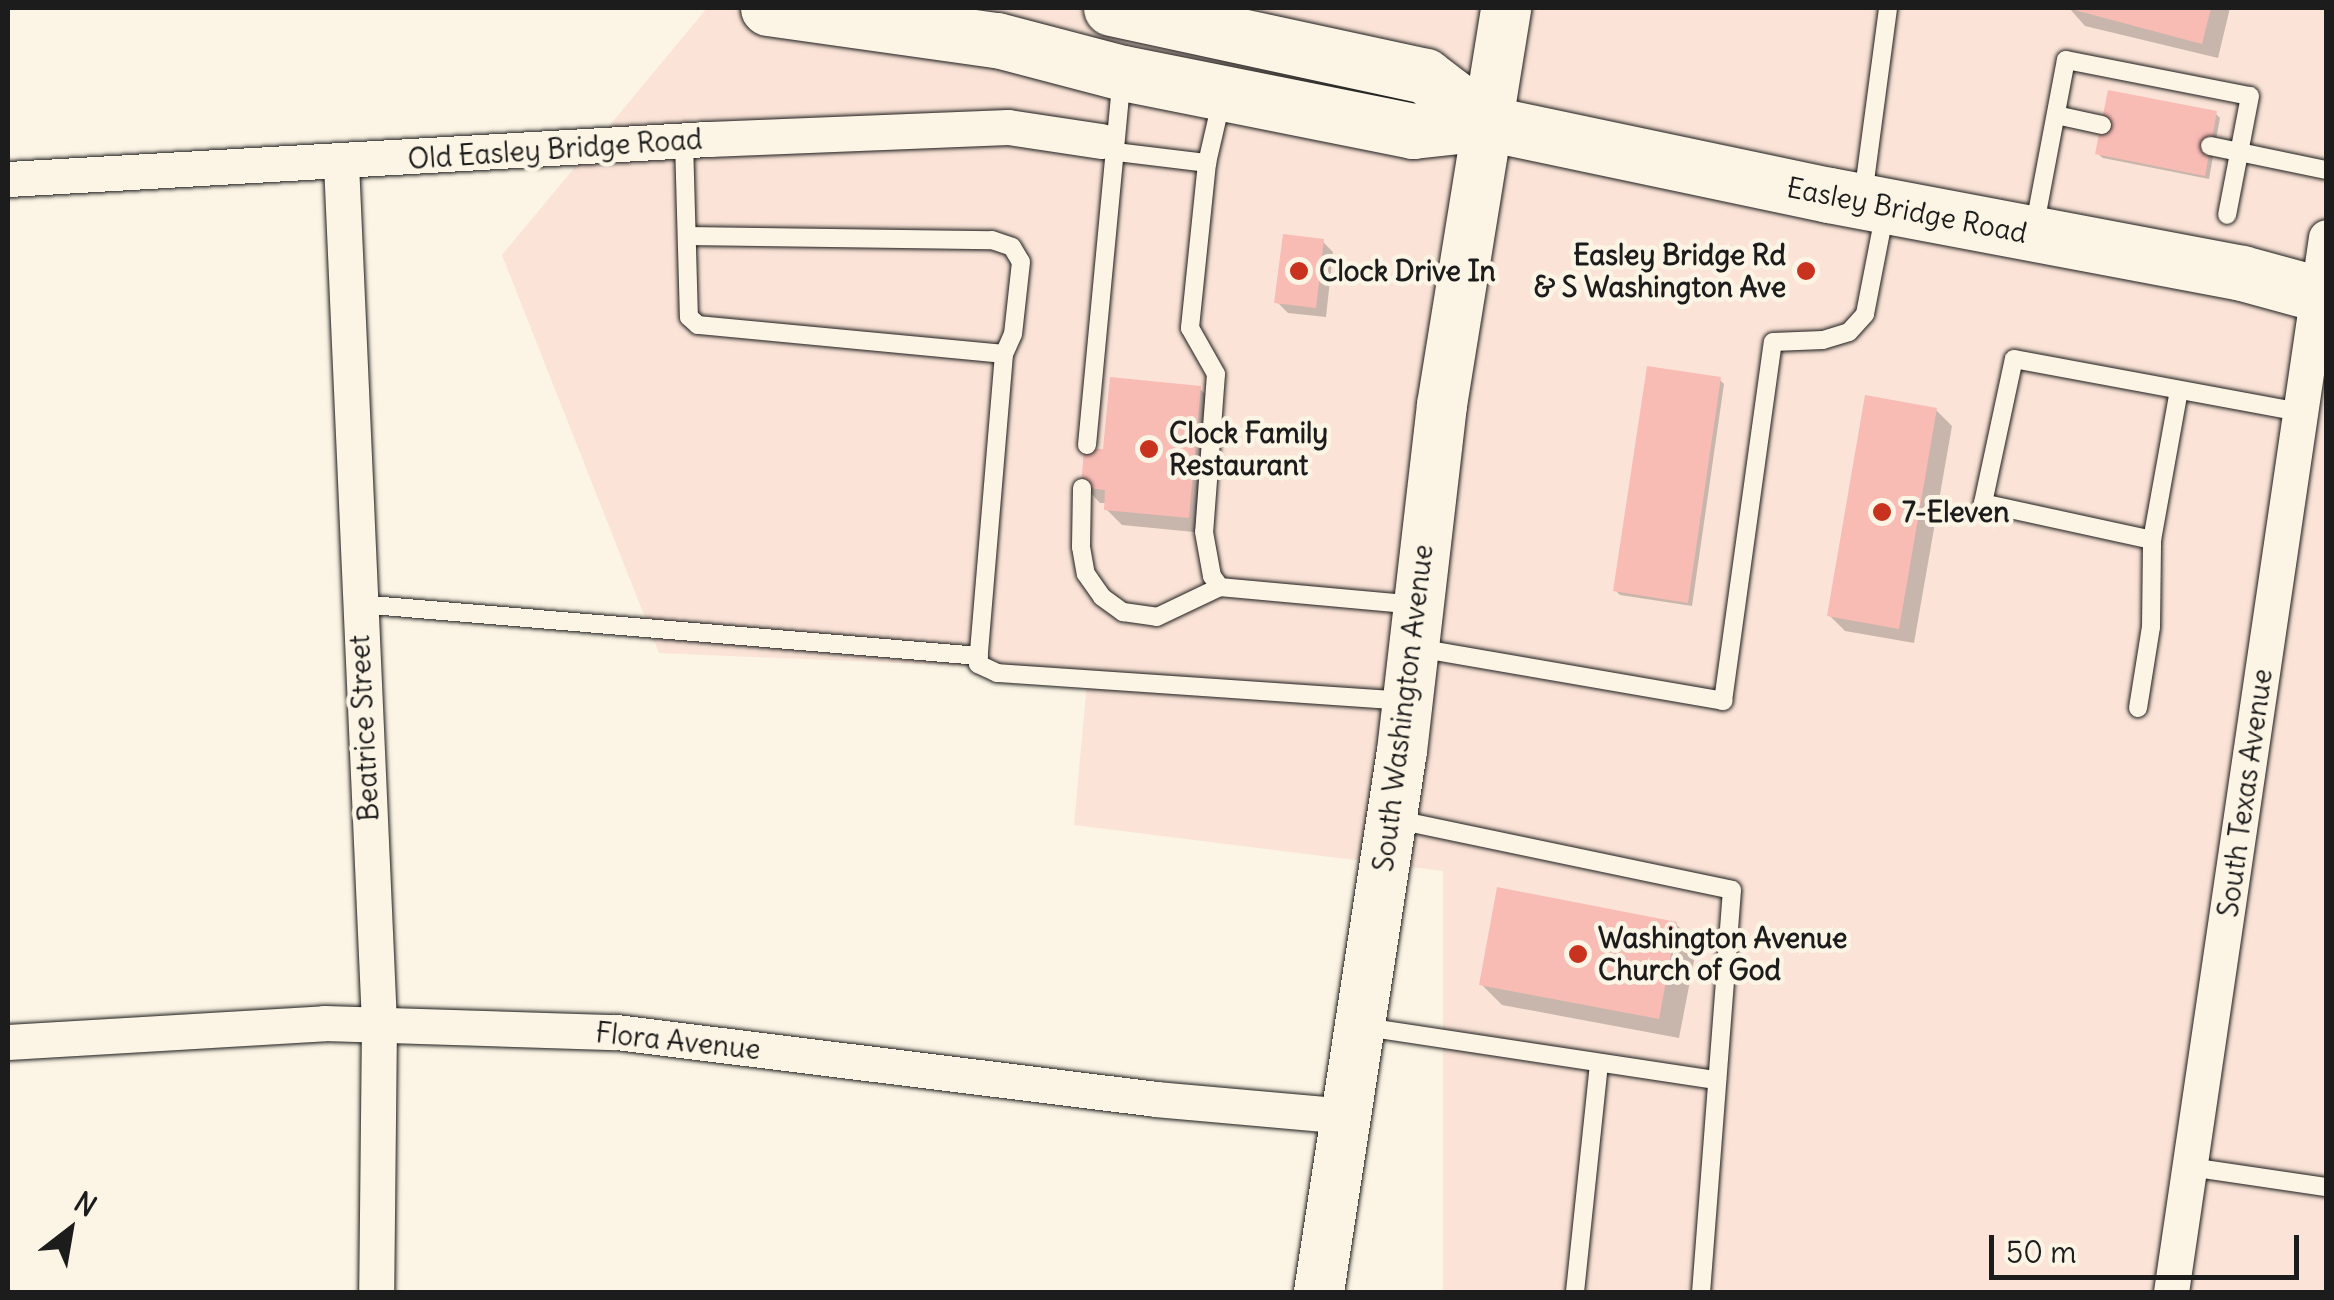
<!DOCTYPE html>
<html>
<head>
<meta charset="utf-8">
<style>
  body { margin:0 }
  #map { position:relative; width:2334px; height:1300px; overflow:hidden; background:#fcf5e5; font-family:Delius,sans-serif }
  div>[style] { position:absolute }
  .built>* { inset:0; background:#fbe4d7 }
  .shadow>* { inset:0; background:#0003 }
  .building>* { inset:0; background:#f8bcb5 }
  .roads { filter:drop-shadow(0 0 2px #1c1c1c) drop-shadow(0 0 2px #1c1c1c) }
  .lane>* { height:18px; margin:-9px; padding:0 9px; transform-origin:9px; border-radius:9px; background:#fcf5e5 }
  .street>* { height:35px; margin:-17.5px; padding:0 17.5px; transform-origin:17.5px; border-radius:17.5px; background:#fcf5e5 }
  .secondary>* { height:50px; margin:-25px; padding:0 25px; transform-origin:25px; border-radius:25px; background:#fcf5e5 }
  .highway>* { height:55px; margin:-27.5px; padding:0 27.5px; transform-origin:27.5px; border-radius:27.5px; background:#fcf5e5 }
  .dots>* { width:28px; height:28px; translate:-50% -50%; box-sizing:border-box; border:5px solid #fcf5e5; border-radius:50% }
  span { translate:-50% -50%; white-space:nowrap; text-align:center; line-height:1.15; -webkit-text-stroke:9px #fcf5e5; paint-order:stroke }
  .street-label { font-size:28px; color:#1c1c1c }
  .poi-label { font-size:28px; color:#1c1c1c; font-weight:700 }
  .right { translate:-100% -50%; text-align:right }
  .left { translate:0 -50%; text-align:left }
  .frame { position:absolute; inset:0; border:10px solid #1c1c1c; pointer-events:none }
  .north { position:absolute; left:20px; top:1180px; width:100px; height:100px; -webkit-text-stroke:8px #fcf5e5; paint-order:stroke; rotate:31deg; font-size:28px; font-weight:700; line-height:40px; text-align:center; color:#1c1c1c }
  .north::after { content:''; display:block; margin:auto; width:35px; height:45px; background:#1c1c1c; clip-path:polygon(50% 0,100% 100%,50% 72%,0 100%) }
  .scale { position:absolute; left:1989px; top:1235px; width:310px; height:45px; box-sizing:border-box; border:5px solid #1c1c1c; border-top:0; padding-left:12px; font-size:30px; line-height:35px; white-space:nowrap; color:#1c1c1c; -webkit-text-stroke:8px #fcf5e5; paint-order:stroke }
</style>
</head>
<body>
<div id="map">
  <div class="built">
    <i style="clip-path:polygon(707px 8px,2326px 8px,2326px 1292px,1443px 1292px,1443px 871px,1074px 825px,1088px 671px,659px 653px,502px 255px)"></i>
  </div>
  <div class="shadow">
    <i style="clip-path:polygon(2069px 8px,2230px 8px,2218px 58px,2085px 26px)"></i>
    <i style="clip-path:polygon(2216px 114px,2220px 118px,2209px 179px,2103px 158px,2098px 154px)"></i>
    <i style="clip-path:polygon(1323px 242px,1333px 252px,1326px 317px,1288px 313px,1277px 302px)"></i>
    <i style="clip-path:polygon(1720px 380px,1724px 384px,1692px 606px,1620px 595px,1615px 590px)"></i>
    <i style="clip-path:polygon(1200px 389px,1216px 405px,1204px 533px,1122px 525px,1106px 509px,1107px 503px,1100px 503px,1084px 486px,1105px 452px)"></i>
    <i style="clip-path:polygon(1936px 410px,1952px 426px,1914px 643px,1845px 631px,1829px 615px)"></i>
    <i style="clip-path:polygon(1676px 924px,1697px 945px,1679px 1038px,1502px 1005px,1482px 985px)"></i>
  </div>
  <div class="building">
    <i style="clip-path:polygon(2067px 8px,2211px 8px,2202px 44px)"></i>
    <i style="clip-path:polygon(2108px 90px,2217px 111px,2205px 176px,2095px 154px)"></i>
    <i style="clip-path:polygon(1283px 234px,1324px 239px,1316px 308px,1274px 303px)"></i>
    <i style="clip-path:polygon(1647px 366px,1721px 377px,1688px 603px,1613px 591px)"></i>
    <i style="clip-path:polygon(1110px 377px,1201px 386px,1189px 518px,1104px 510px,1105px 490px,1081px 487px,1084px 448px,1103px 449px)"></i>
    <i style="clip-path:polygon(1865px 395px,1937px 408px,1899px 629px,1827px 616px)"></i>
    <i style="clip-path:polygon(1497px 887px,1677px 922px,1659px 1019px,1479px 985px)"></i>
  </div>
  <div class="roads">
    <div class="lane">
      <i style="left:1222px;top:98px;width:67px;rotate:103deg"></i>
      <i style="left:1207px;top:163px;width:166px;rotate:95.9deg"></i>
      <i style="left:1190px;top:328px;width:53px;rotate:60.5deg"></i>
      <i style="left:1216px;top:374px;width:158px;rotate:94.3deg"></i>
      <i style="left:1204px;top:532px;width:45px;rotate:79.7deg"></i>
      <i style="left:1212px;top:576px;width:14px;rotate:54deg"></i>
      <i style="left:1220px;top:587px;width:197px;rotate:5.2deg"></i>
      <i style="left:2056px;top:115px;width:47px;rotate:12.3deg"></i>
      <i style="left:684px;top:141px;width:176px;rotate:88.4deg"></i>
      <i style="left:689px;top:317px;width:12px;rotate:42deg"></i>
      <i style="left:698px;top:325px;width:307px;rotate:5.4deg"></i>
      <i style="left:2210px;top:146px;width:118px;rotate:11.7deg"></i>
      <i style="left:1116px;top:152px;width:92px;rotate:6.9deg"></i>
      <i style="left:1863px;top:196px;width:190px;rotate:-82.4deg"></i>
      <i style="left:2034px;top:229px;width:172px;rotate:-79.3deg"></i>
      <i style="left:2066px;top:60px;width:187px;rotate:11.1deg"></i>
      <i style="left:2250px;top:96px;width:121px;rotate:100.9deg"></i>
      <i style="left:687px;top:236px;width:305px;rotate:0.8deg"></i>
      <i style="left:992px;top:240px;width:21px;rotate:19deg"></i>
      <i style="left:1012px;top:247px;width:17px;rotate:59deg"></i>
      <i style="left:1021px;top:262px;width:72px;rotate:96.3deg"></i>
      <i style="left:1013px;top:334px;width:22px;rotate:114deg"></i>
      <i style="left:1004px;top:354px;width:311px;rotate:94.8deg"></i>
      <i style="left:978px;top:664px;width:21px;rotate:25deg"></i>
      <i style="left:997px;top:673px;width:409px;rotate:3.9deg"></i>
      <i style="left:2179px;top:390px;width:152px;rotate:100.2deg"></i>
      <i style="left:2152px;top:540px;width:173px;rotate:-167.7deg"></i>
      <i style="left:1983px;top:503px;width:147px;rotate:-77.9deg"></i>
      <i style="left:2014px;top:359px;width:292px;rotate:10.5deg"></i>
      <i style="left:1087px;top:445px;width:369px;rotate:-84.6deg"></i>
      <i style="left:1082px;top:488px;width:59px;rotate:91deg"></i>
      <i style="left:1081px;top:547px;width:27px;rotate:80deg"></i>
      <i style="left:1086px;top:574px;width:28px;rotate:55deg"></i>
      <i style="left:1102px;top:597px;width:26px;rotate:36deg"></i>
      <i style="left:1123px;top:612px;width:34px;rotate:8deg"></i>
      <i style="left:1157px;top:617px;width:70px;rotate:-25.5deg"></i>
      <i style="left:359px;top:604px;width:622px;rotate:4.79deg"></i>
      <i style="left:1417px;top:648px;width:311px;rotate:9.8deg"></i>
      <i style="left:1723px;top:701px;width:362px;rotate:-82.1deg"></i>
      <i style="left:1773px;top:342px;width:50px;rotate:-2.3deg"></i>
      <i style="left:1823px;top:340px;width:27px;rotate:-17deg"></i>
      <i style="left:1849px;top:332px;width:24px;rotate:-48deg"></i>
      <i style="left:1865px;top:314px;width:105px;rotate:-79deg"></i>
      <i style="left:2138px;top:708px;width:82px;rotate:-80.9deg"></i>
      <i style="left:2151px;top:627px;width:87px;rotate:-89.3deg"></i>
      <i style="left:1393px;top:819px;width:346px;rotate:11.8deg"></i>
      <i style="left:1732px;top:890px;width:403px;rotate:94.4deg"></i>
      <i style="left:1365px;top:1027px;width:356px;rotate:8.6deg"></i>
      <i style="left:2190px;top:1167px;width:137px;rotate:8.4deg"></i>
      <i style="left:1575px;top:1292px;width:230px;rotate:-84deg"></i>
    </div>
    <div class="street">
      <i style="left:341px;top:163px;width:862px;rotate:87.47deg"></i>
      <i style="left:379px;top:1024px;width:268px;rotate:90.6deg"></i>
      <i style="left:8px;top:179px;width:702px;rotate:-3.27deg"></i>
      <i style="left:709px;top:139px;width:299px;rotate:-2.3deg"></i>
      <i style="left:1008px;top:127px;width:94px;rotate:8.6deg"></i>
      <i style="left:8px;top:1042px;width:317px;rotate:-3.4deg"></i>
      <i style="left:324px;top:1023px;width:292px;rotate:1.8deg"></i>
      <i style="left:616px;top:1032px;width:544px;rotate:7.07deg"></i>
      <i style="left:1156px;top:1099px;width:191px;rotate:5.1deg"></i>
      <i style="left:2171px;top:1292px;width:1066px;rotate:-81.64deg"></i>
    </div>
    <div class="secondary">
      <i style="left:1319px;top:1292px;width:547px;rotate:-81.28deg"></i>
      <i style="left:1402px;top:751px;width:348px;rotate:-83.4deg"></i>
      <i style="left:1442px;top:405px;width:402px;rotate:-80.8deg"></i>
    </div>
    <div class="highway">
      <i style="left:768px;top:8px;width:231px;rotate:8deg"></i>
      <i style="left:997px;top:40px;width:130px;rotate:14.7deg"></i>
      <i style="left:1123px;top:73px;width:296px;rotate:11.3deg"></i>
      <i style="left:1413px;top:131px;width:74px;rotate:-6.2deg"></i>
      <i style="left:1487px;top:123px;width:349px;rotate:11.9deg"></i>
      <i style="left:1829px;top:195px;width:420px;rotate:10.7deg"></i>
      <i style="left:2242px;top:273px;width:87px;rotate:15.3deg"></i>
      <i style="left:1111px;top:8px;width:321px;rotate:12.2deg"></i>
      <i style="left:1425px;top:76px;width:78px;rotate:37.2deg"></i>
    </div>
  </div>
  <div class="dots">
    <i style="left:1299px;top:271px;background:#c8321e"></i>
    <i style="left:1806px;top:271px;background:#c8321e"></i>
    <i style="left:1149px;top:449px;background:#c8321e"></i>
    <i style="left:1882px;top:512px;background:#c8321e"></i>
    <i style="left:1578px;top:954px;background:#c8321e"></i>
  </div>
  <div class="street-label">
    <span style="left:555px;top:149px;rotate:-4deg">Old Easley Bridge Road</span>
    <span style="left:1907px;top:210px;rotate:11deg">Easley Bridge Road</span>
    <span style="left:1403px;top:708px;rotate:-83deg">South Washington Avenue</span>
    <span style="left:364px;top:728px;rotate:-93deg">Beatrice Street</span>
    <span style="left:2245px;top:793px;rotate:-82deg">South Texas Avenue</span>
    <span style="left:678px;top:1041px;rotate:6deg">Flora Avenue</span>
  </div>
  <div class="poi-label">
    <span class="right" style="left:1786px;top:271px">Easley Bridge Rd<br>&amp; S Washington Ave</span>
    <span class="left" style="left:1319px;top:271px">Clock Drive In</span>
    <span class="left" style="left:1169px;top:449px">Clock Family<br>Restaurant</span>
    <span class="left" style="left:1902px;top:512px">7-Eleven</span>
    <span class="left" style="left:1598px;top:954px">Washington Avenue<br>Church of God</span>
  </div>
  <div class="frame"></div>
  <div class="north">N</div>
  <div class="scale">50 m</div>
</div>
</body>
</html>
